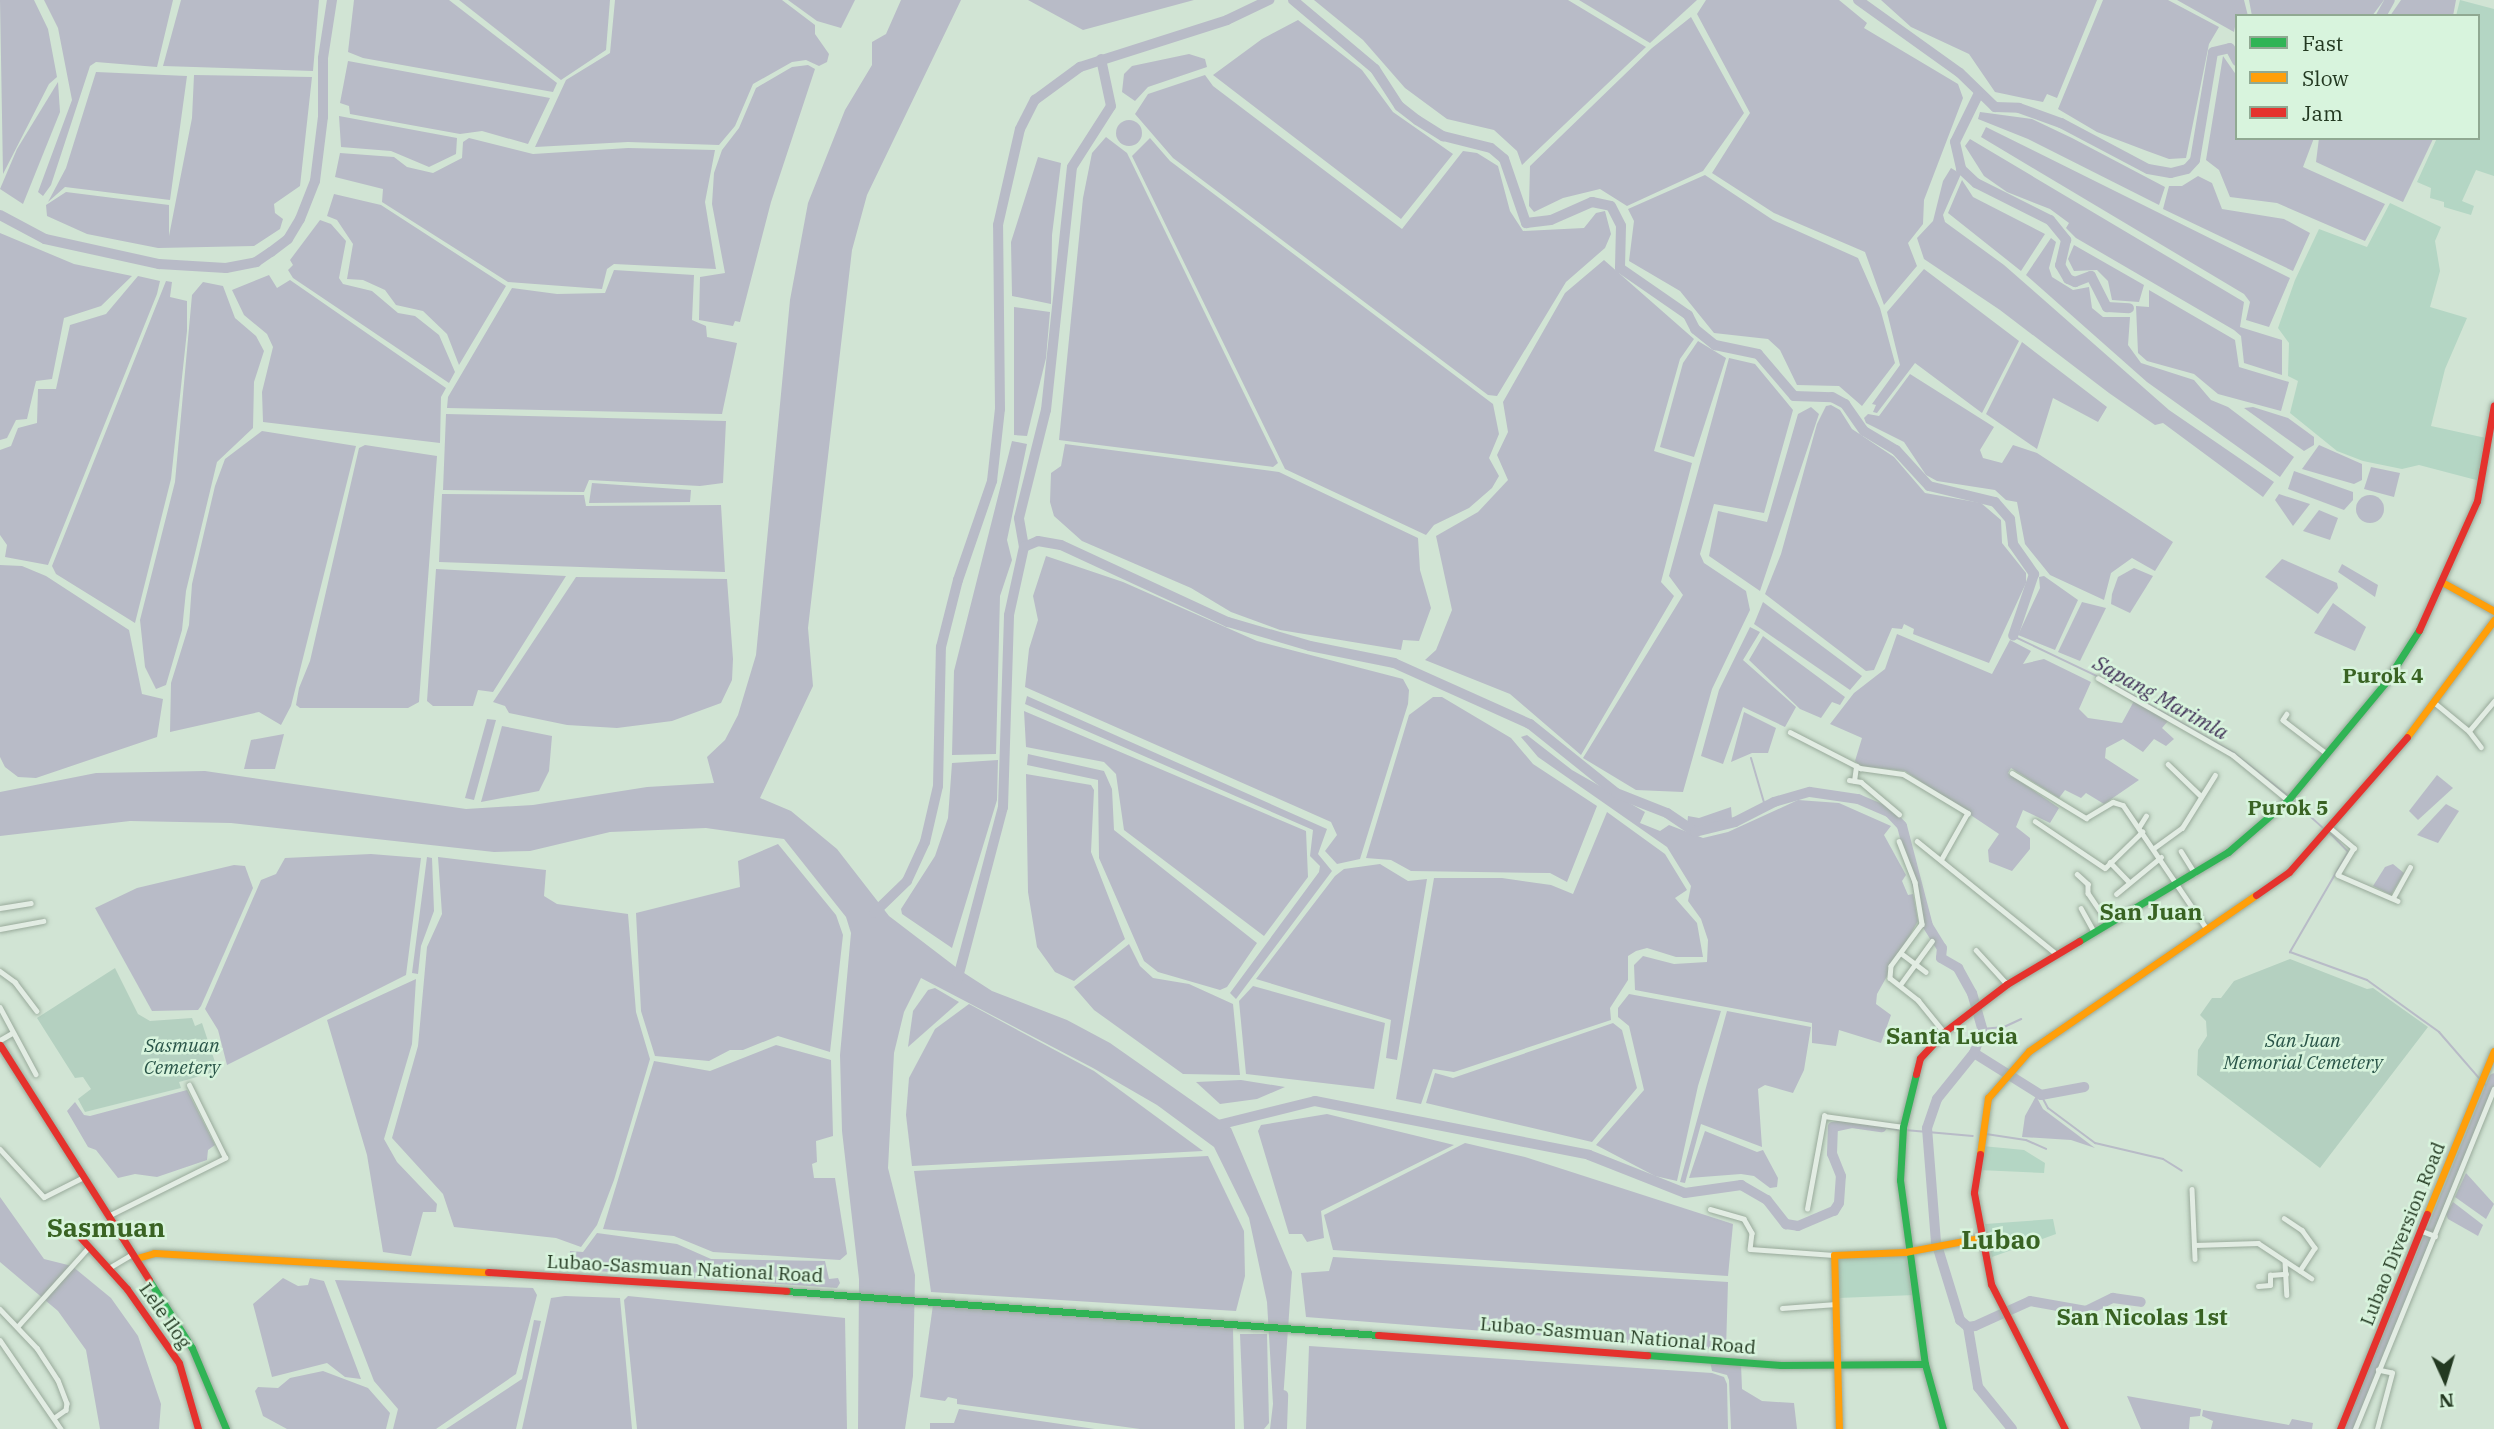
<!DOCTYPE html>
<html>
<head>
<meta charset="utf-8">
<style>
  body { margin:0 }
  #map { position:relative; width:2494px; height:1429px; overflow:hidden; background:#d1e4d4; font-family:"IBM Plex Serif",serif }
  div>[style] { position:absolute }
  .green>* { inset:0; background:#b4d6c4 }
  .cemetery>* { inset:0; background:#b4d0c0 }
  .water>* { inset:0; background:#b8bbc7 }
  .round { border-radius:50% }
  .stream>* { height:2px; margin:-1px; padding:0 1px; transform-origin:1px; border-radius:1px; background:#b8bbc7 }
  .river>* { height:10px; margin:-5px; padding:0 5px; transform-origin:5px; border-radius:5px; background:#b8bbc7 }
  .roads { filter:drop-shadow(0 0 2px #99aa9b) drop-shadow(0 0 2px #99aa9b) }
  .street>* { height:4.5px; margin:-2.25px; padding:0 2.25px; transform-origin:2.25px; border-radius:2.25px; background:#e2ece3 }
  .fast>* { height:7px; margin:-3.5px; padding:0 3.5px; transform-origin:3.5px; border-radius:3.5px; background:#30b455 }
  .slow>* { height:7px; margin:-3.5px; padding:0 3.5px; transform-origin:3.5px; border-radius:3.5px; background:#ff9f0a }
  .jam>* { height:7px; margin:-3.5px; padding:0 3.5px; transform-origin:3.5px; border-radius:3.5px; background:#e5322d }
  span { translate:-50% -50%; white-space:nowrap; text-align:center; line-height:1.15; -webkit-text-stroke:5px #d8f4dd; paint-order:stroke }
  .park-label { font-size:19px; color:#295448; font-style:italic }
  .street-label { font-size:19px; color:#233921 }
  .neighbourhood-label { font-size:21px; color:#396323; font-weight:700 }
  .water-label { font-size:21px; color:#413258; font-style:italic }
  .quarter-label { font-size:23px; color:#396323; font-weight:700 }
  .district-label { font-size:26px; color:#396323; font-weight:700 }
  .legend { position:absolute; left:2235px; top:14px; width:245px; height:126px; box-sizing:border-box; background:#d8f4dd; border:2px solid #90a992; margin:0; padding:9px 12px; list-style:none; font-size:21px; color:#233921 }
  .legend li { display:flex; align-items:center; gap:14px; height:35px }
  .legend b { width:35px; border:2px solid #90a992 }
  .north { position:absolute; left:2410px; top:1345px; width:70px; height:70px; -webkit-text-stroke:5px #d8f4dd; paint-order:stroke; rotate:176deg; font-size:19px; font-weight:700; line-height:28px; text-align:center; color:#233921 }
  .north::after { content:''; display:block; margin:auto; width:24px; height:32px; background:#233921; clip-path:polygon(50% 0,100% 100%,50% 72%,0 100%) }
</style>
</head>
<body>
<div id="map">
  <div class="green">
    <i style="clip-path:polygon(2460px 0,2494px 9px,2494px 176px,2476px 170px,2462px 201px,2474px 206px,2471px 215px,2444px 207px,2444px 202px,2430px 198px,2431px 188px,2417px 182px,2437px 138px,2478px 138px,2478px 16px,2456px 16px)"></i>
    <i style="clip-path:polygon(2390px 203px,2441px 227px,2435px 241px,2440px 271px,2430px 307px,2467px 318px,2445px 369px,2431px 426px,2486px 438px,2480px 481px,2419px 465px,2402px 469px,2363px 461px,2337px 451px,2290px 413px,2298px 381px,2288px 376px,2289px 343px,2278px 328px,2295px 280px,2319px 229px,2367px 247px)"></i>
    <i style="clip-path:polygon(1982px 1146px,2024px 1150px,2045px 1163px,2044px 1173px,1979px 1170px)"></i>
    <i style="clip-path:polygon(2053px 1219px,2056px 1234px,1992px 1257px,1985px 1224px)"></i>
    <i style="clip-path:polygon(1906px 1256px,1915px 1295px,1838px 1298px,1837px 1258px)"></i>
  </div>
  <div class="cemetery">
    <i style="clip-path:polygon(2290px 959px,2367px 989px,2373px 988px,2428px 1027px,2320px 1168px,2197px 1075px,2198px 1050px,2207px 1036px,2206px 1021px,2200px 1015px,2212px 998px,2221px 998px,2234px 981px)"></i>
    <i style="clip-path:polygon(115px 968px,138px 1014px,150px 1021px,192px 1018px,195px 1026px,202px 1023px,218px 1071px,179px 1082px,181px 1088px,85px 1112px,78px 1099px,91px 1089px,83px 1077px,75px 1078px,37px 1018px)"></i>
  </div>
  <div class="water">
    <i style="clip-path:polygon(0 0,34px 0,48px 29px,57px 77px,49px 84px,3px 174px)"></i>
    <i style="clip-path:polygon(44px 0,173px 0,157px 67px,96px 62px,90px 66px,51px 185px,43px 196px,38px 192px,72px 100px,58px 28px)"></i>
    <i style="clip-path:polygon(181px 0,319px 0,313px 71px,163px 66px)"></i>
    <i style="clip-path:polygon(354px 0,449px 0,557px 83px,553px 92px,363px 58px,348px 52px)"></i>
    <i style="clip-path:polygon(459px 0,610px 0,606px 50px,561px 80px)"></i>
    <i style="clip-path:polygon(615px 0,782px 0,815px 25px,815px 34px,829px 54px,827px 62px,819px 66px,806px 60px,792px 62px,753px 84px,735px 126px,719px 145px,628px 142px,535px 147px,566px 80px,610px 53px)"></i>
    <i style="clip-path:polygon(788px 0,855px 0,841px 28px,817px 21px)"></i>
    <i style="clip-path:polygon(901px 0,961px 0,867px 195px,852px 250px,808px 628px,813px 686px,760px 798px,791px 811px,837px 849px,889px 916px,961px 971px,992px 991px,1067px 1020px,1110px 1043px,1231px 1128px,1292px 1272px,1281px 1429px,1270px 1429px,1273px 1404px,1267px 1302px,1249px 1218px,1214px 1147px,1157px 1105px,1093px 1068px,921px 978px,904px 1012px,894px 1053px,888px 1168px,915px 1275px,913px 1376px,905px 1429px,858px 1429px,859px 1279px,842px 1131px,840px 1055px,851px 933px,846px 917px,784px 839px,706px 828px,610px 832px,530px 851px,494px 852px,231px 823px,130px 821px,0 836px,0 792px,96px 773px,205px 771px,466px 809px,533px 805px,647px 787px,714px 783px,707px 757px,725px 740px,738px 715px,756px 655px,790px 300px,808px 203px,845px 110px,872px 65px,872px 42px,886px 34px)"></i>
    <i style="clip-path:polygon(1028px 0,1194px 0,1083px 30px)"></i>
    <i style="clip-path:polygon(1314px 0,1568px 0,1646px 47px,1522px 165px,1517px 151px,1494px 130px,1447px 119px,1405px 88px,1363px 40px)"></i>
    <i style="clip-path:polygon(1579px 0,1697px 0,1650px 43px)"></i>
    <i style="clip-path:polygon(1706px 0,1839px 0,1867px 23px,1864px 28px,1958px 84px,1963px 98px,1924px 200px,1923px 224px,1908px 243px,1917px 266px,1884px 305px,1865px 252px,1774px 213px,1712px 173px,1750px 113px,1697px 14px)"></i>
    <i style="clip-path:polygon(1881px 0,2097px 0,2057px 98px,2047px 94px,2043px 102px,1995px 92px,1969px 54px,1911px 27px)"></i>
    <i style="clip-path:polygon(2103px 0,2168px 0,2219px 27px,2209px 44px,2186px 158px,2169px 159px,2147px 151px,2097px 132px,2058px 109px)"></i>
    <i style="clip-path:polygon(2177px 0,2244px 0,2248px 16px,2237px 16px,2234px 32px)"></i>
    <i style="clip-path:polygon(2249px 0,2384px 0,2372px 16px,2252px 16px)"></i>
    <i style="clip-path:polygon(2401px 0,2456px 0,2453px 16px,2390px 16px)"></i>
    <i style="clip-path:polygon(1691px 17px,1744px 113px,1703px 171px,1627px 206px,1600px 189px,1563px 198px,1534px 212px,1529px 206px,1530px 166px,1652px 48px)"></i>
    <i style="clip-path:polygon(1298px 20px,1362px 70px,1393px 112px,1453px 154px,1401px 219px,1213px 75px,1262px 39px)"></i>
    <i style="clip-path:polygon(1189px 54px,1205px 59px,1207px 67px,1148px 87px,1135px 101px,1122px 92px,1124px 74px,1132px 66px)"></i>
    <i style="clip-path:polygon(2223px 56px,2237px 76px,2237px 138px,2314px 138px,2303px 167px,2385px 204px,2365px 241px,2277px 203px,2230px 197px,2219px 170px,2206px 160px)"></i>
    <i style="clip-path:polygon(348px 61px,550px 98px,528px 144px,482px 131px,460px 134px,350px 114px,349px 106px,340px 103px)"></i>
    <i style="clip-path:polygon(808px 65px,815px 69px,771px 202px,740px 322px,735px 321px,733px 326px,699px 320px,700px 277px,725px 273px,712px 204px,714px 173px,722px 150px,739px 128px,756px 88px,792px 67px)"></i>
    <i style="clip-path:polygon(96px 72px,187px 76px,170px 200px,65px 187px,48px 202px,66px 168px)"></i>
    <i style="clip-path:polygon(194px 75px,312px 77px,300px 186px,274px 204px,275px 213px,283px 219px,280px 229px,254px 246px,158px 248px,87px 234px,47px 216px,46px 205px,66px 192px,169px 205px,169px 236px,192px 118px)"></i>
    <i style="clip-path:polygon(1205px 75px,1213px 86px,1402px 229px,1463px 151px,1477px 153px,1498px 166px,1510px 211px,1523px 231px,1584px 228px,1596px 213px,1605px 211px,1611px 234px,1605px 248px,1566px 282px,1497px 396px,1488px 395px,1173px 158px,1135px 114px,1148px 94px)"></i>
    <i style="clip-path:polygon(58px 82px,60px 112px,23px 204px,0 189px,17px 149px)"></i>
    <i style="clip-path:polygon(1980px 112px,2032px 119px,2072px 138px,2165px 187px,2159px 205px,2028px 139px,1978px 119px)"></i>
    <i style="clip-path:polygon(339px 116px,457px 138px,456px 154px,429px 167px,391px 151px,341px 147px)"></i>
    <i class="round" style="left:1116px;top:120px;width:26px;height:26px"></i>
    <i style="clip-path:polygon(1986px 127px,2290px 278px,2269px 327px,2246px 320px,2250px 302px,2244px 294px,1981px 137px)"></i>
    <i style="clip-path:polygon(1106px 137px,1127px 153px,1278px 463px,1273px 467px,1059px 440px,1083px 198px,1092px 153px)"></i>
    <i style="clip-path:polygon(469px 138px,533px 154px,628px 148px,715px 150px,705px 202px,716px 269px,614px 264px,607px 269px,602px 289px,508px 282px,382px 202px,383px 189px,335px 177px,340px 153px,394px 157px,407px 167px,433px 173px,462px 158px,463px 142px)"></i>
    <i style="clip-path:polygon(1150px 138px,1170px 161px,1493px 404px,1499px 434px,1489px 458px,1499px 476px,1492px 488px,1469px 508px,1434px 525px,1426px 535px,1285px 469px,1132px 156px)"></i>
    <i style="clip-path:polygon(2319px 138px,2430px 138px,2433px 139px,2403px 202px,2316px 162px)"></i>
    <i style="clip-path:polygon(1970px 139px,2244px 302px,2240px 327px,2282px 340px,2282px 375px,2244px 363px,2241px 336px,2234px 330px,2076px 238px,2066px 228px,2069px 223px,2050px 209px,2007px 192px,1984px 176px,1965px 146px)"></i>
    <i style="clip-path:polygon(1038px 157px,1061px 163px,1052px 235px,1051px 304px,1012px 296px,1011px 242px)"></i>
    <i style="clip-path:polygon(1951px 168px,1961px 174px,1943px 215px,1945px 222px,2004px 265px,2169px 410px,2274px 482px,2263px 497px,2163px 423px,2155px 425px,2109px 393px,2000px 310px,1924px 259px,1917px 238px,1933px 221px,1943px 181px)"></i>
    <i style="clip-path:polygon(1705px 175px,1773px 220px,1858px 258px,1880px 308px,1895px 363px,1862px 406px,1839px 386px,1797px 385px,1780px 350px,1768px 339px,1714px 333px,1680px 291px,1629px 261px,1634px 221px,1628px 209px)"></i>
    <i style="clip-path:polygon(2198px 176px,2212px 183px,2222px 209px,2284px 219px,2310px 233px,2293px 271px,2163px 209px,2169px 186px,2182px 186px)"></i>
    <i style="clip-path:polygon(1962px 180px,1973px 197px,2045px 234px,2021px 271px,1948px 213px)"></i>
    <i style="clip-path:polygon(334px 194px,381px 205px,506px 286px,459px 365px,447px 334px,423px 311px,396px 305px,385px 290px,363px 280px,347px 279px,353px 244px,337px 220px,327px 216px)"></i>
    <i style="clip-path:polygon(320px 220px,331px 224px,346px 241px,339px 278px,343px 284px,372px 291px,398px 313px,415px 316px,439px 335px,455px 372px,449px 383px,293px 278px,288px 270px,293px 265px,290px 260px)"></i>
    <i style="clip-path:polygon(0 233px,74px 264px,132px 276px,101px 306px,64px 318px,52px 379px,36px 381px,27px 419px,16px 420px,7px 438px,0 440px)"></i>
    <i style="clip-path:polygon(2051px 238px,2056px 242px,2049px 268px,2052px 277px,2073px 290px,2089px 287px,2092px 308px,2103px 317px,2130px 317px,2128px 345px,2141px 363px,2194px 380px,2211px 400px,2228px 407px,2294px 457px,2280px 477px,2147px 382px,2026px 275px)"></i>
    <i style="clip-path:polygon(2074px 245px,2144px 285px,2139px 302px,2112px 300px,2108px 281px,2097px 270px,2074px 271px,2068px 259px)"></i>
    <i style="clip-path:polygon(1604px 260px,1694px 339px,1680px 359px,1654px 451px,1692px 463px,1661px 582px,1674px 596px,1581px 755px,1510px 694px,1425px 660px,1436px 650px,1452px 610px,1436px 536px,1478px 512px,1508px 480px,1497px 455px,1508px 432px,1503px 402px,1565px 293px)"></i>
    <i style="clip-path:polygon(1924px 269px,2019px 341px,1982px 413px,1915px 363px,1877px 413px,1873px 412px,1876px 405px,1872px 404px,1900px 365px,1887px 312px)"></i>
    <i style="clip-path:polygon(614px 270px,694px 275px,692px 320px,706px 326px,707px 337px,737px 343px,722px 414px,447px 408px,448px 397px,512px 288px,557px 294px,605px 293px)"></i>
    <i style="clip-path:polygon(269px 275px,277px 288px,290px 280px,446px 388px,441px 397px,440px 443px,263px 422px,262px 392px,273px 347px,267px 334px,244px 315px,232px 290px)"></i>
    <i style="clip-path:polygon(138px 276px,160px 281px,157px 294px,48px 565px,5px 557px,7px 545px,0 535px,0 450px,11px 446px,18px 428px,37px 423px,38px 389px,56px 389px,70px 325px,106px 314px)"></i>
    <i style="clip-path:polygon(166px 281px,172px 282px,170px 297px,187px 301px,187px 331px,171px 479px,135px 623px,56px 574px,52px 566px)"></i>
    <i style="clip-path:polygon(203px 282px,223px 286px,235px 318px,256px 336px,264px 351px,254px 382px,253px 428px,217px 462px,186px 591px,182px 630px,166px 685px,156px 689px,145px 667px,140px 620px,175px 482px,192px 295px)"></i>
    <i style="clip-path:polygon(2149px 290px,2235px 340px,2239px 367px,2289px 382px,2281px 411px,2218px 394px,2194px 374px,2147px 361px,2138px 353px,2136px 306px,2149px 307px)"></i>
    <i style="clip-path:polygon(1014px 307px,1050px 312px,1046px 358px,1027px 436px,1014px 435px)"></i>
    <i style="clip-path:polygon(1698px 341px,1726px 358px,1694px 457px,1660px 447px,1683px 363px)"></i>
    <i style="clip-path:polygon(2022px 342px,2107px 407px,2098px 422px,2053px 398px,2037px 449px,1986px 414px)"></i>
    <i style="clip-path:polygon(1729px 358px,1755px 364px,1793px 410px,1764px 513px,1714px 504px,1700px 554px,1704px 563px,1746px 591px,1750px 610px,1712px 689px,1683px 792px,1636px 790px,1583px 758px,1683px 595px,1669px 576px)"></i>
    <i style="clip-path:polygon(1910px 374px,1994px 427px,1980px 450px,1983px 458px,2002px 463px,2013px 445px,2037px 453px,2173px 542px,2155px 571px,2132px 558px,2111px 573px,2104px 600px,2050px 575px,2025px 544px,2017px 502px,2006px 500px,1995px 490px,1937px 481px,1926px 475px,1904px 442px,1866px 423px,1864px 418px,1868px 414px,1879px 416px)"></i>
    <i style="clip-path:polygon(1831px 405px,1840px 410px,1852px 429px,1894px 457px,1925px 493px,1981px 503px,2001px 520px,2002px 543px,2026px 573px,2026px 583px,1989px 663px,1913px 634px,1914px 629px,1904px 624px,1902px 629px,1892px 628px,1874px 670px,1866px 671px,1765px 594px,1781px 554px,1817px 424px,1826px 406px)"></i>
    <i style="clip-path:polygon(1811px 407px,1819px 414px,1760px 591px,1709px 556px,1718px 511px,1767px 522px,1798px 414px)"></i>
    <i style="clip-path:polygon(2253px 407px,2288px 418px,2314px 437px,2314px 445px,2304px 451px,2244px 408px)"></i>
    <i style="clip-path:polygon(446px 414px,726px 421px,723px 483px,700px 486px,589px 480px,584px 492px,443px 490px)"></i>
    <i style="clip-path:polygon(262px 431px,356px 446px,291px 706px,281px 725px,259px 712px,170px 732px,171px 683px,189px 625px,192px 584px,215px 486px,225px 459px)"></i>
    <i style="clip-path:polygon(1012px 441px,1027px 444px,1007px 540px,1012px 560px,1000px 596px,996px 754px,952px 755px,954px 671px)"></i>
    <i style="clip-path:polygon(1065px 444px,1279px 472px,1418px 538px,1420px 570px,1431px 608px,1419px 641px,1403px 640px,1401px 650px,1280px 630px,1231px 612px,1191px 588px,1082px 541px,1054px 516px,1050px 502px,1051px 473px,1061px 466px)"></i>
    <i style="clip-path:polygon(365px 445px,437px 456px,419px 702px,408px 708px,300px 708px,296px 705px,299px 688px,310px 661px,359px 448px)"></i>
    <i style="clip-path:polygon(2319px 445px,2362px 464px,2362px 480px,2354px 484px,2302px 469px)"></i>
    <i style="clip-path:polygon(2371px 467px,2400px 473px,2394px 497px,2364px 489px)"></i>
    <i style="clip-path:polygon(2294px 471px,2353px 492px,2353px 500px,2344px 510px,2288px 489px)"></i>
    <i style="clip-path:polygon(592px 483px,691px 490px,690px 502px,589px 503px)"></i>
    <i style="clip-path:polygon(442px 494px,584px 495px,586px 506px,721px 505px,725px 572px,439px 562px)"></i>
    <i style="clip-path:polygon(2279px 494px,2310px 504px,2293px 526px,2275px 500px)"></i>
    <i class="round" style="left:2356px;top:495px;width:28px;height:28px"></i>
    <i style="clip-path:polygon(2319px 510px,2338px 518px,2330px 540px,2303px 531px)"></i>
    <i style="clip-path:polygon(1046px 556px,1123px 582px,1257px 641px,1403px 679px,1409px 690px,1408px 704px,1360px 859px,1337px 864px,1325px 851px,1337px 835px,1331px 822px,1025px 687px,1029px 649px,1038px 620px,1033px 596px)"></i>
    <i style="clip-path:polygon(2282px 559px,2337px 583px,2338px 588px,2318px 614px,2265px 577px)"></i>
    <i style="clip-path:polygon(2342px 564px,2378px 585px,2375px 597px,2338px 572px)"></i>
    <i style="clip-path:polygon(0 565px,22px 566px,46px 576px,129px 630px,142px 694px,163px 699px,157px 737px,36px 778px,18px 777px,5px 767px,0 757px)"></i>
    <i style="clip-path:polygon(2134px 568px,2153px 576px,2130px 613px,2111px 604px,2112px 594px,2118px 577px)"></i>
    <i style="clip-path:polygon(436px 569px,566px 576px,493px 692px,478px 690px,473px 706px,433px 706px,427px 701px)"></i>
    <i style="clip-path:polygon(2044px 576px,2078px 600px,2055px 650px,2018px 635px,2040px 588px,2039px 577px)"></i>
    <i style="clip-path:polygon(576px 577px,727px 579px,733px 659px,732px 680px,721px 703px,672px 721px,617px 728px,567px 725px,509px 713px,505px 706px,493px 702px)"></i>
    <i style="clip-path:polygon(1763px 602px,1862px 676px,1850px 690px,1754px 624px)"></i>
    <i style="clip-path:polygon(2082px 602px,2106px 608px,2080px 661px,2058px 652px)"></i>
    <i style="clip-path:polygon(2333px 603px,2366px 627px,2355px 651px,2314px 633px)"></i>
    <i style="clip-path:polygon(1750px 627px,1760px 632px,1743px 660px,1796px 707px,1785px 727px,1743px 707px,1723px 764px,1701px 756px,1719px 690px)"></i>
    <i style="clip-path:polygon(1897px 634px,1992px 674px,2010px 640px,2031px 651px,2023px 664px,2044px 659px,2091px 682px,2079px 709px,2088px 718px,2122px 723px,2134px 701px,2168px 721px,2162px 728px,2174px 739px,2166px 746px,2154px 739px,2143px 752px,2123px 739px,2106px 748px,2105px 758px,2139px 780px,2104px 804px,2086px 793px,2081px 798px,2065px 790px,2059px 798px,2011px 768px,2008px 773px,2059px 808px,2050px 823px,2023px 810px,2016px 827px,2030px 838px,2030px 849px,2012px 871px,1989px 862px,1988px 850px,1999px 834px,1905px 771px,1860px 766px,1855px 761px,1862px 738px,1830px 724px,1854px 693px,1885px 669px)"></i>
    <i style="clip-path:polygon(1763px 636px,1845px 697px,1840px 705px,1832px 702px,1821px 718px,1800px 709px,1749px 660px)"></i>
    <i style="clip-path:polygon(1027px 696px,1327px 829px,1318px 854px,1332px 871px,1236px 999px,1230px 993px,1319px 872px,1320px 866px,1310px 856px,1313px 830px,1025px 704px)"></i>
    <i style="clip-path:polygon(1433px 697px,1442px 697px,1511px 738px,1533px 764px,1597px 806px,1567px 882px,1550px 873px,1411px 871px,1391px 860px,1366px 858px,1409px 715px)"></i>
    <i style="clip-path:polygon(1024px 711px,1306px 831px,1308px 877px,1264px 936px,1124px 830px,1116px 774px,1104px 762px,1026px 747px)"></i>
    <i style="clip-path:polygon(1744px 712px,1776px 728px,1768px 753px,1752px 753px,1731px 762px)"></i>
    <i style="clip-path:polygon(487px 719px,496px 720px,474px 800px,465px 798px)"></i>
    <i style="clip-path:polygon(502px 726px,552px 736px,549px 771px,539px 791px,481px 802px)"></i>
    <i style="clip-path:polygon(284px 734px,275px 769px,244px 769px,251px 740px)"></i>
    <i style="clip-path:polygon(1527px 735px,1572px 770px,1645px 812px,1640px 823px,1660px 831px,1669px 825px,1703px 838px,1728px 832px,1798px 800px,1839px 803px,1891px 826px,1884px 835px,1906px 875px,1902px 881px,1908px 895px,1913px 894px,1918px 921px,1877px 994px,1876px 1004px,1891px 1015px,1881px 1043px,1839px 1030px,1836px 1046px,1812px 1043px,1812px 1023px,1635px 990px,1634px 965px,1643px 956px,1674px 964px,1707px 962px,1708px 940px,1701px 919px,1688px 901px,1691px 886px,1667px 847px,1538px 757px,1521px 737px)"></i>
    <i style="clip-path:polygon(1028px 754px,1104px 771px,1112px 789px,1114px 830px,1257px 943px,1227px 987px,1220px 990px,1158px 972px,1144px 961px,1099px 858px,1098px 780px,1027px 765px)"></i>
    <i style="clip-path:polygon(998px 760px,997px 800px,952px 948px,902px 914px,901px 909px,935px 856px,948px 818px,952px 763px)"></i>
    <i style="clip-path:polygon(1026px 774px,1091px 785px,1094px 790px,1091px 852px,1125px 939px,1074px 981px,1055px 972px,1037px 947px,1028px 892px)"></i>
    <i style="clip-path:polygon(2437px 775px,2453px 788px,2418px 820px,2409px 811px)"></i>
    <i style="clip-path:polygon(2446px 804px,2459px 811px,2438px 843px,2417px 835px)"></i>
    <i style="clip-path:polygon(1731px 807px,1732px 819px,1696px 829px,1687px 826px,1688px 816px,1699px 818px)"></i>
    <i style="clip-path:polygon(1607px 812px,1665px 854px,1687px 890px,1675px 898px,1697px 923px,1703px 957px,1676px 957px,1647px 948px,1636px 951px,1628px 956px,1628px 980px,1610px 1008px,1611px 1020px,1454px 1072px,1433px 1069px,1421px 1104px,1396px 1099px,1434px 878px,1502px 878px,1551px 885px,1573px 894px)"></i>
    <i style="clip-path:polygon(778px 844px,836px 915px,843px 935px,830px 1052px,778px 1036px,743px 1050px,730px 1050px,709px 1061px,655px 1056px,641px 1011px,636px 913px,740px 887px,738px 861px)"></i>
    <i style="clip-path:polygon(371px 854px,421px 858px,406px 975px,227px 1065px,218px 1030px,205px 1009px,261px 880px,276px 874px,285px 858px)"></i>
    <i style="clip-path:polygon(427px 857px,432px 858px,434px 911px,421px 946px,418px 974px,412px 973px)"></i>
    <i style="clip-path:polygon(438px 857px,546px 870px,544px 896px,557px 904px,628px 914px,636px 1012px,650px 1059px,614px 1180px,597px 1225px,581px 1247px,556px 1238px,454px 1227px,443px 1194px,392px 1138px,418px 1046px,427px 947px,442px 914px)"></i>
    <i style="clip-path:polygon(1380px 864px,1408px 881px,1427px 879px,1397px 1060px,1386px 1058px,1391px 1020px,1256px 979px,1335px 876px,1344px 869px)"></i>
    <i style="clip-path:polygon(2393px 864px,2404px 873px,2391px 895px,2373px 886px,2385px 867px)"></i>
    <i style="clip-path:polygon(234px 865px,245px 866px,253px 888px,201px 1006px,198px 1010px,152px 1011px,95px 908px,137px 888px)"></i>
    <i style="clip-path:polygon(1129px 944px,1140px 966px,1153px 978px,1189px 984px,1233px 1004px,1240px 1075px,1183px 1074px,1094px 1010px,1074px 987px)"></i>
    <i style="clip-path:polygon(416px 979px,412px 1044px,384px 1139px,397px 1162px,437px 1204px,436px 1212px,423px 1212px,411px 1256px,383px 1252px,367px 1155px,327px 1020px)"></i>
    <i style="clip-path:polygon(1253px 986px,1385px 1023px,1374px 1089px,1246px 1074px,1239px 1001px)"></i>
    <i style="clip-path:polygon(935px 988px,959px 1002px,908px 1047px,913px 1011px,928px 990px)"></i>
    <i style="clip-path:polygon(1629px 994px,1721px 1011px,1698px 1086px,1677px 1181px,1655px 1176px,1596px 1145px,1644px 1090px,1629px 1026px,1618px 1017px,1618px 1008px)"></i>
    <i style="clip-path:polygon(969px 1004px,1094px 1071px,1203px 1151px,912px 1166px,906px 1115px,909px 1078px,935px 1029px)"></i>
    <i style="clip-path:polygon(1727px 1011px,1811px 1027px,1804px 1070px,1793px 1093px,1765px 1085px,1758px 1089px,1762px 1147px,1701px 1124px,1685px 1183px,1680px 1182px)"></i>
    <i style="clip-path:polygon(1613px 1023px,1622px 1030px,1637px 1088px,1592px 1142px,1426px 1103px,1435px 1073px,1453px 1078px)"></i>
    <i style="clip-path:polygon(776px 1045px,831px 1060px,833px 1136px,816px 1141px,817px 1162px,812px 1164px,814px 1178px,835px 1178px,847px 1254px,840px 1260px,713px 1252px,674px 1236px,603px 1229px,654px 1061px,710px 1071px)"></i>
    <i style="clip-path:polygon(1241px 1080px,1285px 1087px,1257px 1099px,1220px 1104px,1196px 1082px)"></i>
    <i style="clip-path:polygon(187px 1090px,215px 1145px,208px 1150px,207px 1160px,157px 1177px,135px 1174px,118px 1178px,96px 1150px,88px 1147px,67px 1111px,75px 1102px,84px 1115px,90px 1116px)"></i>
    <i style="clip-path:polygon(2036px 1096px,2043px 1109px,2095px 1148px,2071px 1140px,2022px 1137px,2025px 1116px)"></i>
    <i style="clip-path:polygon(1327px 1114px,1454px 1145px,1321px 1211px,1324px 1238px,1307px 1242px,1302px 1234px,1289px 1234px,1258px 1131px,1261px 1125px)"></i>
    <i style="clip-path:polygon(1705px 1131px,1757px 1152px,1763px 1150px,1778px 1178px,1777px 1187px,1770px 1188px,1754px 1176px,1741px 1174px,1689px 1178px)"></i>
    <i style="clip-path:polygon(1465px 1143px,1525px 1157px,1733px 1224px,1728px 1276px,1333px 1250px,1324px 1215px)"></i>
    <i style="clip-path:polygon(1208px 1156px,1244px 1231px,1245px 1276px,1236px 1311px,931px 1292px,914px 1171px)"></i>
    <i style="clip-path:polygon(2466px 1173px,2494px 1204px,2486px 1219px,2455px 1197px)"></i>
    <i style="clip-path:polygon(0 1197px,44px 1259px,72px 1266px,111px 1298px,138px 1336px,161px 1404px,159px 1429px,100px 1429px,86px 1350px,58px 1311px,0 1262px)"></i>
    <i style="clip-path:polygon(2453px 1202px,2483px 1225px,2478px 1236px,2448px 1219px,2446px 1214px)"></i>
    <i style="clip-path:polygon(597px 1233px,677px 1244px,711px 1259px,825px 1261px,829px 1279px,838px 1278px,840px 1283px,837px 1288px,568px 1269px,570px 1251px,583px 1252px)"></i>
    <i style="clip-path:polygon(1333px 1257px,1728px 1282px,1726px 1350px,1306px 1317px,1301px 1273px,1329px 1271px)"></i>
    <i style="clip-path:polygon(283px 1278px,298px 1286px,308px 1285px,310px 1278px,324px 1281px,361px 1379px,345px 1377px,327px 1363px,272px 1377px,253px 1304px)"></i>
    <i style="clip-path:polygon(335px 1280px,533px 1288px,537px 1295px,516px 1374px,436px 1429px,393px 1429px,398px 1409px,374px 1381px)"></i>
    <i style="clip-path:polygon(565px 1296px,620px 1298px,632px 1429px,522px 1429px,551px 1298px)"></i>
    <i style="clip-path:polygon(628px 1296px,845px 1318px,847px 1429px,637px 1429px,624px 1300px)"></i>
    <i style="clip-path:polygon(933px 1305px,1233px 1328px,1235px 1429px,1140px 1429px,957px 1404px,957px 1399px,948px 1397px,945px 1401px,920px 1397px)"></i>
    <i style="clip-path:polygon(534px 1320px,541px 1321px,516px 1429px,446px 1429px,522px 1379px)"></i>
    <i style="clip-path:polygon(1240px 1334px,1267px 1334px,1269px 1423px,1264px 1429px,1244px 1429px)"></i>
    <i style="clip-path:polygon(1309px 1346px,1712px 1373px,1724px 1377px,1727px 1384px,1728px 1429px,1306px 1429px)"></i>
    <i style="clip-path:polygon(1710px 1361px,1741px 1364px,1742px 1389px,1762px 1401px,1794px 1403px,1797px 1429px,1731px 1429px,1729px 1380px,1727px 1375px,1712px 1371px)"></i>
    <i style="clip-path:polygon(323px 1371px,368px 1388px,390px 1413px,386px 1429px,287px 1429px,263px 1416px,255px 1391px,258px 1387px,278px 1388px,290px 1378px)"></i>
    <i style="clip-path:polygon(2127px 1396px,2201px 1409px,2200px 1416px,2190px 1417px,2189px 1429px,2141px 1429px)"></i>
    <i style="clip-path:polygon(959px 1409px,1095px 1429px,930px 1429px,930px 1423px,954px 1423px)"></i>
    <i style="clip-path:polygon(2203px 1410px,2289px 1425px,2292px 1419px,2313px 1423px,2312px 1429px,2211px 1429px,2213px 1421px,2202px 1416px)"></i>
  </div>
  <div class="stream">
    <i style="left:2013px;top:636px;width:93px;rotate:25.5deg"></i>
    <i style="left:2111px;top:683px;width:142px;rotate:29.6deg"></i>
    <i style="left:2234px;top:753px;width:68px;rotate:38.4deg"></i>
    <i style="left:1751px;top:758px;width:50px;rotate:73.7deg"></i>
    <i style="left:2291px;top:799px;width:43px;rotate:42.2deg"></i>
    <i style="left:2328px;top:831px;width:29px;rotate:46deg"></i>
    <i style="left:2348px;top:852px;width:116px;rotate:120.1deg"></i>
    <i style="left:2290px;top:952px;width:82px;rotate:20deg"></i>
    <i style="left:2367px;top:980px;width:89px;rotate:35.8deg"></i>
    <i style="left:2439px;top:1032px;width:61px;rotate:49deg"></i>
    <i style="left:1982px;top:1029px;width:22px;rotate:-5deg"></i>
    <i style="left:2004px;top:1027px;width:19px;rotate:-25deg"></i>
    <i style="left:2483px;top:1082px;width:9px;rotate:49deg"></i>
    <i style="left:2041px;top:1095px;width:15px;rotate:62deg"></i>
    <i style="left:2048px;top:1108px;width:59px;rotate:36.7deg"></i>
    <i style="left:2095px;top:1143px;width:70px;rotate:13.2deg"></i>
    <i style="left:2163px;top:1159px;width:22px;rotate:32deg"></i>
    <i style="left:1882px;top:1127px;width:17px;rotate:10deg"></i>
    <i style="left:1905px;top:1130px;width:68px;rotate:5deg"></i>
    <i style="left:1986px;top:1134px;width:40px;rotate:8.5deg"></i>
    <i style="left:2026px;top:1140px;width:22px;rotate:24deg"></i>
  </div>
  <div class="river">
    <i style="left:1293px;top:0;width:107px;rotate:40.1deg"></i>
    <i style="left:1375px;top:69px;width:44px;rotate:57deg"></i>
    <i style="left:1399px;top:106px;width:23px;rotate:38deg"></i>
    <i style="left:1417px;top:120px;width:31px;rotate:32deg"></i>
    <i style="left:1443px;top:136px;width:49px;rotate:14deg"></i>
    <i style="left:1491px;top:148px;width:17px;rotate:40deg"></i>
    <i style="left:1504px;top:159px;width:68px;rotate:71deg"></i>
    <i style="left:1526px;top:223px;width:25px;rotate:-7deg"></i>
    <i style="left:1551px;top:220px;width:45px;rotate:-23.7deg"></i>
    <i style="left:1592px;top:202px;width:19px;rotate:12deg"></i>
    <i style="left:1611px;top:206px;width:22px;rotate:63deg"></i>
    <i style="left:1621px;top:226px;width:42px;rotate:91.4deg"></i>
    <i style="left:1620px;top:268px;width:83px;rotate:34.7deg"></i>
    <i style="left:1688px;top:315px;width:16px;rotate:63deg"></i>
    <i style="left:1695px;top:329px;width:26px;rotate:39deg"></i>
    <i style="left:1715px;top:345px;width:44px;rotate:11.8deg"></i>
    <i style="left:1758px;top:354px;width:55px;rotate:49.4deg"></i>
    <i style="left:1794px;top:396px;width:38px;rotate:2deg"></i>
    <i style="left:1832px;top:397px;width:15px;rotate:28deg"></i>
    <i style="left:1845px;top:404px;width:33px;rotate:55deg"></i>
    <i style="left:1864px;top:431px;width:37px;rotate:31deg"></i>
    <i style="left:1896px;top:450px;width:49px;rotate:47.5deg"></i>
    <i style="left:1929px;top:486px;width:68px;rotate:13.6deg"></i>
    <i style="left:1995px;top:502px;width:23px;rotate:49deg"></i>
    <i style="left:2010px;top:519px;width:25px;rotate:83deg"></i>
    <i style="left:2013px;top:544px;width:37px;rotate:55deg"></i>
    <i style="left:2034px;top:574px;width:65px;rotate:108.7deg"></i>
    <i style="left:1858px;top:0;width:125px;rotate:35.6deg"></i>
    <i style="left:1960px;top:73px;width:49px;rotate:44.2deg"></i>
    <i style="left:1995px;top:107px;width:24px;rotate:2deg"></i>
    <i style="left:2019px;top:108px;width:45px;rotate:19.7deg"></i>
    <i style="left:2061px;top:123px;width:98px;rotate:27.9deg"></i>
    <i style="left:2148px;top:169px;width:23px;rotate:10deg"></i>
    <i style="left:2171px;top:173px;width:16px;rotate:-14deg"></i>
    <i style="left:2187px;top:169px;width:12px;rotate:-48deg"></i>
    <i style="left:2195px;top:160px;width:109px;rotate:-80.5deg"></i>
    <i style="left:2213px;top:52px;width:17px;rotate:-13deg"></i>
    <i style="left:2230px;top:48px;width:15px;rotate:62deg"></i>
    <i style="left:2381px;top:16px;width:18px;rotate:-61deg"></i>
    <i style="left:1978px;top:95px;width:52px;rotate:116.1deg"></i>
    <i style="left:1955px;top:142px;width:28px;rotate:77deg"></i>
    <i style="left:1961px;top:169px;width:21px;rotate:43deg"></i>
    <i style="left:1976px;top:183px;width:83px;rotate:26.6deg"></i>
    <i style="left:2050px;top:220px;width:26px;rotate:51deg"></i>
    <i style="left:2066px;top:240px;width:26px;rotate:103deg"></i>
    <i style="left:2060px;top:265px;width:16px;rotate:60deg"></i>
    <i style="left:2068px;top:279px;width:8px;rotate:23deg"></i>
    <i style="left:2075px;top:282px;width:17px;rotate:-21deg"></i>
    <i style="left:2091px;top:276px;width:35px;rotate:63deg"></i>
    <i style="left:2107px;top:307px;width:22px;rotate:3deg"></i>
    <i style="left:0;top:215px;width:51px;rotate:28.1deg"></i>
    <i style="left:45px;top:239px;width:117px;rotate:12.4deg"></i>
    <i style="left:159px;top:264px;width:67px;rotate:3.4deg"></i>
    <i style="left:226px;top:268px;width:31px;rotate:-11deg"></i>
    <i style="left:256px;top:262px;width:18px;rotate:-34deg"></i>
    <i style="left:271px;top:252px;width:21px;rotate:-37deg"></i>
    <i style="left:288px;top:239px;width:23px;rotate:-59deg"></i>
    <i style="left:300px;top:219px;width:41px;rotate:-68.5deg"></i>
    <i style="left:315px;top:181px;width:64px;rotate:-82.9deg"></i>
    <i style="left:323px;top:117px;width:59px;rotate:-90deg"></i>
    <i style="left:323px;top:58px;width:59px;rotate:-81.2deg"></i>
    <i style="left:1024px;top:547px;width:29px;rotate:-100deg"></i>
    <i style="left:1019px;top:518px;width:111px;rotate:-76deg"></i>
    <i style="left:1046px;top:410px;width:244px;rotate:-83.9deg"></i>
    <i style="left:1072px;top:167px;width:72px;rotate:-57.4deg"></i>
    <i style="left:1111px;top:106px;width:48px;rotate:-102deg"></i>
    <i style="left:874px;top:913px;width:46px;rotate:-44.1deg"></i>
    <i style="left:907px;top:881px;width:43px;rotate:-65.2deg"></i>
    <i style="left:925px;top:842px;width:57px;rotate:-76.9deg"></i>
    <i style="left:938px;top:786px;width:139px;rotate:-88.8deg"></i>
    <i style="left:941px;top:647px;width:69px;rotate:-75.8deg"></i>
    <i style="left:958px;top:580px;width:105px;rotate:-71deg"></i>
    <i style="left:992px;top:481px;width:72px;rotate:-83.7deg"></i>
    <i style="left:1000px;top:409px;width:184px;rotate:-90.6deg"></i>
    <i style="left:998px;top:225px;width:98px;rotate:-77.1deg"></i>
    <i style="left:1020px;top:129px;width:33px;rotate:-63deg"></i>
    <i style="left:1035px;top:100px;width:56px;rotate:-36.3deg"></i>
    <i style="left:1080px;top:67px;width:154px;rotate:-17.7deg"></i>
    <i style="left:1227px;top:20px;width:47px;rotate:-25.5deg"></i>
    <i style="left:957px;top:981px;width:180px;rotate:-75.2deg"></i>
    <i style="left:1003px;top:807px;width:192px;rotate:-88.2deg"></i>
    <i style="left:1009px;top:615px;width:70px;rotate:-77.6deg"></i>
    <i style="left:1024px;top:547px;width:15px;rotate:-23deg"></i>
    <i style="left:1038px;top:541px;width:23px;rotate:10deg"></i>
    <i style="left:1061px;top:545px;width:184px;rotate:24.8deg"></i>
    <i style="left:1228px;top:622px;width:85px;rotate:16.3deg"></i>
    <i style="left:1310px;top:646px;width:86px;rotate:11.4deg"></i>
    <i style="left:1394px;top:663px;width:149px;rotate:24.2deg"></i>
    <i style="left:1530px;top:724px;width:110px;rotate:38.7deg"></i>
    <i style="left:1616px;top:793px;width:55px;rotate:21.4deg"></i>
    <i style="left:1667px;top:813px;width:34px;rotate:34deg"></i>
    <i style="left:1695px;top:832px;width:41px;rotate:-14deg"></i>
    <i style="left:1735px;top:822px;width:44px;rotate:-27.1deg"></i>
    <i style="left:1774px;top:802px;width:37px;rotate:-16deg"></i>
    <i style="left:1810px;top:792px;width:49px;rotate:8.3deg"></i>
    <i style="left:1858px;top:799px;width:34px;rotate:23deg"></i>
    <i style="left:1889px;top:812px;width:19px;rotate:47deg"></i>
    <i style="left:1902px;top:826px;width:103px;rotate:75.4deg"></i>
    <i style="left:1928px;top:926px;width:26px;rotate:58deg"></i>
    <i style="left:1942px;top:948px;width:10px;rotate:96deg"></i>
    <i style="left:1941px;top:958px;width:20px;rotate:30deg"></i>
    <i style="left:1958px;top:968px;width:29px;rotate:61deg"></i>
    <i style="left:1972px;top:993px;width:37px;rotate:74deg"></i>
    <i style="left:1982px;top:1029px;width:25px;rotate:108deg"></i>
    <i style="left:1974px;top:1053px;width:79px;rotate:32.1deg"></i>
    <i style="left:2041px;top:1095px;width:44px;rotate:-10.5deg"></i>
    <i style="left:1974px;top:1053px;width:59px;rotate:128.8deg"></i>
    <i style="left:1937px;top:1099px;width:31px;rotate:109deg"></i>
    <i style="left:1927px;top:1128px;width:114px;rotate:85.5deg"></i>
    <i style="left:1936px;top:1242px;width:82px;rotate:72.9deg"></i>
    <i style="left:1960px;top:1320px;width:11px;rotate:41deg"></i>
    <i style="left:1968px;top:1327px;width:7px;rotate:-8deg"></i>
    <i style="left:1975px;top:1326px;width:60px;rotate:-24.4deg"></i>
    <i style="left:2030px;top:1301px;width:57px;rotate:10.1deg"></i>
    <i style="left:2086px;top:1311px;width:30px;rotate:-26deg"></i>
    <i style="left:2113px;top:1298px;width:28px;rotate:8deg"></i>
    <i style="left:1214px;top:1126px;width:104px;rotate:-13.9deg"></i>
    <i style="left:1315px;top:1101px;width:279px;rotate:11.1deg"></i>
    <i style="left:1589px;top:1155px;width:103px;rotate:21.6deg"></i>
    <i style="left:1685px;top:1193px;width:57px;rotate:-8.1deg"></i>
    <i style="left:1741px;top:1185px;width:30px;rotate:30deg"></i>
    <i style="left:1767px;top:1200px;width:31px;rotate:52deg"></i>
    <i style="left:1786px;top:1224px;width:12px;rotate:9deg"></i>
    <i style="left:1798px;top:1226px;width:39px;rotate:-23deg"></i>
    <i style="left:1834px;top:1211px;width:9px;rotate:-58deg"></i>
    <i style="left:1839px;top:1203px;width:27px;rotate:-86deg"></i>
    <i style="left:1841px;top:1176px;width:24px;rotate:-112deg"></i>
    <i style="left:1832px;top:1154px;width:27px;rotate:-88deg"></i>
    <i style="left:1833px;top:1127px;width:19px;rotate:-12deg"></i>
    <i style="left:1852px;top:1123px;width:30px;rotate:8deg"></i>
    <i style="left:1968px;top:1327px;width:61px;rotate:80.5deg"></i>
    <i style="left:1978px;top:1387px;width:54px;rotate:51deg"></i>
    <i style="left:1282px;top:1429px;width:34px;rotate:-88deg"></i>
    <i style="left:2350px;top:1429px;width:379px;rotate:-67.7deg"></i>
  </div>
  <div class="roads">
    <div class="street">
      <i style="left:2098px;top:678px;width:155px;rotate:29.7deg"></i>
      <i style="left:2233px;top:755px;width:71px;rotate:39.3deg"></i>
      <i style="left:2435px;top:703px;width:44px;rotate:39.5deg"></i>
      <i style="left:2469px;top:731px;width:20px;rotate:53deg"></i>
      <i style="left:2287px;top:714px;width:7px;rotate:124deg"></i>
      <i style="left:2283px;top:720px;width:54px;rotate:37.5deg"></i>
      <i style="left:2469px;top:731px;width:39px;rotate:-50deg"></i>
      <i style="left:1790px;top:732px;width:79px;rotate:27.2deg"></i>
      <i style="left:1860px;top:768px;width:43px;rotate:7.9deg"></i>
      <i style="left:1903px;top:774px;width:76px;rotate:31deg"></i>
      <i style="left:1968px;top:813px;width:53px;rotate:119.5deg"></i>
      <i style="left:2168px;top:764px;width:45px;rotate:44.1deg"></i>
      <i style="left:2012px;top:773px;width:87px;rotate:31.3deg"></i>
      <i style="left:2086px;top:818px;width:31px;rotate:-31deg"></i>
      <i style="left:2113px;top:802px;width:10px;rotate:17deg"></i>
      <i style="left:2123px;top:805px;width:150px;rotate:55.9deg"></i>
      <i style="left:1849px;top:780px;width:12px;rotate:9deg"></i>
      <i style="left:1861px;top:782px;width:50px;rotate:40.1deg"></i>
      <i style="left:1854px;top:781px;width:15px;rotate:-82deg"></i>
      <i style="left:2035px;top:821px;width:84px;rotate:33.9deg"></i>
      <i style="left:2105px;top:868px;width:52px;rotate:-44.2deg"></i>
      <i style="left:2139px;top:827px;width:13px;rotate:-58deg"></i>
      <i style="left:2329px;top:827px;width:33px;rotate:40deg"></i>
      <i style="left:2354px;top:848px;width:31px;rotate:121deg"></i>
      <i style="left:2338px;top:875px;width:65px;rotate:23.4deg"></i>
      <i style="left:1899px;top:841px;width:44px;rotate:68.7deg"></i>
      <i style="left:1915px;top:882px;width:43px;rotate:80.5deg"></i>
      <i style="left:1922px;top:924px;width:52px;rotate:126.4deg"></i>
      <i style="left:1891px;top:966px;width:12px;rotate:95deg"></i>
      <i style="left:1890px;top:978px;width:36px;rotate:38deg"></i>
      <i style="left:1918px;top:1000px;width:41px;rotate:50.9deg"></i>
      <i style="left:1917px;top:841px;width:176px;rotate:39deg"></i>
      <i style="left:2154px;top:848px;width:34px;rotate:-36deg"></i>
      <i style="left:2182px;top:828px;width:62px;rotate:-58.1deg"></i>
      <i style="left:2181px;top:851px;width:26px;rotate:58deg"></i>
      <i style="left:2110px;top:862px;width:28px;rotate:46deg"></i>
      <i style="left:2077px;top:874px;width:15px;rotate:42deg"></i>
      <i style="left:2088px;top:884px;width:9px;rotate:90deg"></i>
      <i style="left:2088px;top:893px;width:36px;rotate:56deg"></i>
      <i style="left:2116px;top:894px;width:58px;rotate:-39.4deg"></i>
      <i style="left:2393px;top:898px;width:35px;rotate:-61deg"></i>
      <i style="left:0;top:908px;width:31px;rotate:-9deg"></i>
      <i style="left:2081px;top:908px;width:26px;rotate:61deg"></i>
      <i style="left:0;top:929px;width:44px;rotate:-10.5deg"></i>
      <i style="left:1976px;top:950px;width:46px;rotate:47.6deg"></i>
      <i style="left:1901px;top:953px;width:31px;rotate:37deg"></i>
      <i style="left:0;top:971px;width:19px;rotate:36deg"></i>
      <i style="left:15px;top:982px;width:36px;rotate:53deg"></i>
      <i style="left:1900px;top:985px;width:54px;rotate:-54deg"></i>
      <i style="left:0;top:1007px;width:76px;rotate:61.8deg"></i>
      <i style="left:0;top:1040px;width:14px;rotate:-30deg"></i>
      <i style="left:0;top:1149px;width:65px;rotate:47.5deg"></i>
      <i style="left:44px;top:1197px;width:45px;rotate:-26.6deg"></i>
      <i style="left:2192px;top:1189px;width:70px;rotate:87.5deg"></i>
      <i style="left:1710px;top:1209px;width:35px;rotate:16deg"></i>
      <i style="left:1744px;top:1219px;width:16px;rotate:60deg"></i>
      <i style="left:1752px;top:1233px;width:16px;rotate:97deg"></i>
      <i style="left:1750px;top:1249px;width:84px;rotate:4.1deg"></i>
      <i style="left:1807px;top:1209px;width:95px;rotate:-79.6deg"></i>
      <i style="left:1824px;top:1116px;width:80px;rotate:7.9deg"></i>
      <i style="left:108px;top:1216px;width:131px;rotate:-26.4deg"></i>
      <i style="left:225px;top:1158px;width:81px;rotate:-116.3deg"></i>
      <i style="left:2284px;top:1218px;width:22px;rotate:34deg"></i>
      <i style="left:2302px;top:1230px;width:22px;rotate:54deg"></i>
      <i style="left:2315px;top:1248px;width:27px;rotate:123deg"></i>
      <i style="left:2422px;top:1231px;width:14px;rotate:21deg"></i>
      <i style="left:2194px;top:1245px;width:64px;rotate:-1.8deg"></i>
      <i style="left:2258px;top:1243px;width:64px;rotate:33.4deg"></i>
      <i style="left:2285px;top:1261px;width:34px;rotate:87deg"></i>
      <i style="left:109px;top:1268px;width:27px;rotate:-31deg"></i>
      <i style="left:2258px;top:1286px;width:12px;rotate:-5deg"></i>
      <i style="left:2270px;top:1285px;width:10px;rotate:-90deg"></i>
      <i style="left:2270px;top:1275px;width:16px;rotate:-4deg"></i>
      <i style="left:1782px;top:1308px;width:54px;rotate:-4.2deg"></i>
      <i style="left:0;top:1309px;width:54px;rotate:46.5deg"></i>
      <i style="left:37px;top:1348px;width:38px;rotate:57deg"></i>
      <i style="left:58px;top:1380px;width:25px;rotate:69deg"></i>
      <i style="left:67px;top:1403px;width:7px;rotate:98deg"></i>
      <i style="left:66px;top:1410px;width:12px;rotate:145deg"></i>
      <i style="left:18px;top:1326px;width:103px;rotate:-48.1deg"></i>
      <i style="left:0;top:1340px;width:108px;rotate:55.6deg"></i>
      <i style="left:2355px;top:1429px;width:367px;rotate:-67.8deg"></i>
      <i style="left:2377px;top:1429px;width:58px;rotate:-75deg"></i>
      <i style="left:2392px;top:1373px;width:14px;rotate:-168deg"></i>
    </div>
    <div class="fast">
      <i style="left:2079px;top:941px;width:174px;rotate:-30.9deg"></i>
      <i style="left:2228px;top:852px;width:79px;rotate:-40.9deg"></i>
      <i style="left:2288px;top:800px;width:152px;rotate:-50.3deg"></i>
      <i style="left:2385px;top:683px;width:63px;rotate:-57.3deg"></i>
      <i style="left:1916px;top:1074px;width:55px;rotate:103.8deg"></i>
      <i style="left:1903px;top:1127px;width:53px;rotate:93.2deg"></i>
      <i style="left:1900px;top:1180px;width:186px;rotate:82.3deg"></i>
      <i style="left:1925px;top:1364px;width:67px;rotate:74.5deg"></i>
      <i style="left:149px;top:1280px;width:80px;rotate:57.7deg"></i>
      <i style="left:192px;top:1348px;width:88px;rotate:67.2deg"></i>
      <i style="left:786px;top:1291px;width:594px;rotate:4.25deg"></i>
      <i style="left:1647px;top:1355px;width:134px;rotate:4.3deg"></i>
      <i style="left:1781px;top:1365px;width:144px;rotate:-0.4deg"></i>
    </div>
    <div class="slow">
      <i style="left:2442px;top:582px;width:60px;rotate:29.1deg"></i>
      <i style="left:2407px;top:737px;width:146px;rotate:-53.4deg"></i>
      <i style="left:1980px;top:1154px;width:57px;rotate:-81.9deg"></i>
      <i style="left:1988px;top:1098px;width:62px;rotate:-48.9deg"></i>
      <i style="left:2029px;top:1051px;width:275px;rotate:-34.5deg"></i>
      <i style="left:2427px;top:1214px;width:176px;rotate:-67.7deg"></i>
      <i style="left:137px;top:1258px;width:18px;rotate:-16deg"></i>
      <i style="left:154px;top:1253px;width:335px;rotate:3.3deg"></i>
      <i style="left:1839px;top:1429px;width:174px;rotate:-91.6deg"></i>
      <i style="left:1834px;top:1255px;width:71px;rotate:-2.4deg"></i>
      <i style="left:1905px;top:1252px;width:75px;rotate:-10.7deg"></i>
    </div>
    <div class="jam">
      <i style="left:2419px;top:630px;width:141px;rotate:-65.8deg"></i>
      <i style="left:2477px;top:501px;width:97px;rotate:-80deg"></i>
      <i style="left:2256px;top:895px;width:40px;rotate:-34.9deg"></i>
      <i style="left:2289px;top:872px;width:179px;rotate:-48.8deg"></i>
      <i style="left:0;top:1045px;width:278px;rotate:57.6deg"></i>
      <i style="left:1916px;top:1074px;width:16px;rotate:-76deg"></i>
      <i style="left:1920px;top:1058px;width:35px;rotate:-47deg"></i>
      <i style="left:1944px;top:1032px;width:79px;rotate:-37.3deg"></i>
      <i style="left:2007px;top:984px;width:84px;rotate:-30.8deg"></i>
      <i style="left:1980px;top:1154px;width:39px;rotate:99deg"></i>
      <i style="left:1974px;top:1193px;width:93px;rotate:79.4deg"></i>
      <i style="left:1991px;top:1284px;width:163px;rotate:63deg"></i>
      <i style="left:80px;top:1237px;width:70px;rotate:47.9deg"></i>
      <i style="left:127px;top:1289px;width:90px;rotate:54.9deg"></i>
      <i style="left:179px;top:1363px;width:69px;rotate:73.9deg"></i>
      <i style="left:488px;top:1272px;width:299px;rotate:3.6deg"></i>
      <i style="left:1378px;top:1335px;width:270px;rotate:4.3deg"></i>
      <i style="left:2340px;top:1429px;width:232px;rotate:-68deg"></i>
    </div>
  </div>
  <div class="park-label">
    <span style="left:2303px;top:1052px">San Juan<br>Memorial Cemetery</span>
    <span style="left:182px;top:1057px">Sasmuan<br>Cemetery</span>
  </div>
  <div class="street-label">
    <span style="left:2403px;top:1234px;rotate:-68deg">Lubao Diversion Road</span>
    <span style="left:685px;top:1269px;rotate:3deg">Lubao-Sasmuan National Road</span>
    <span style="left:165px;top:1316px;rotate:55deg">Lele Ilog</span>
    <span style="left:1618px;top:1336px;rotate:5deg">Lubao-Sasmuan National Road</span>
  </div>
  <div class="neighbourhood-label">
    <span style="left:2383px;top:675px">Purok 4</span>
    <span style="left:2288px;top:807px">Purok 5</span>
  </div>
  <div class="water-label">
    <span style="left:2161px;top:697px;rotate:29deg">Sapang Marimla</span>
  </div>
  <div class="quarter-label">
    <span style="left:2151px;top:911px">San Juan</span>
    <span style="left:1952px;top:1035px">Santa Lucia</span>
    <span style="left:2142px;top:1316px">San Nicolas 1st</span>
  </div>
  <div class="district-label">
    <span style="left:106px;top:1228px">Sasmuan</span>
    <span style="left:2001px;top:1240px">Lubao</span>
  </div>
  <ul class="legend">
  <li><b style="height:9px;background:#30b455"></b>Fast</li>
  <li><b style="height:9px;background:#ff9f0a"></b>Slow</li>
  <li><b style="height:9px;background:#e5322d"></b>Jam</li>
  </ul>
  <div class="north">N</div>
</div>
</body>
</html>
